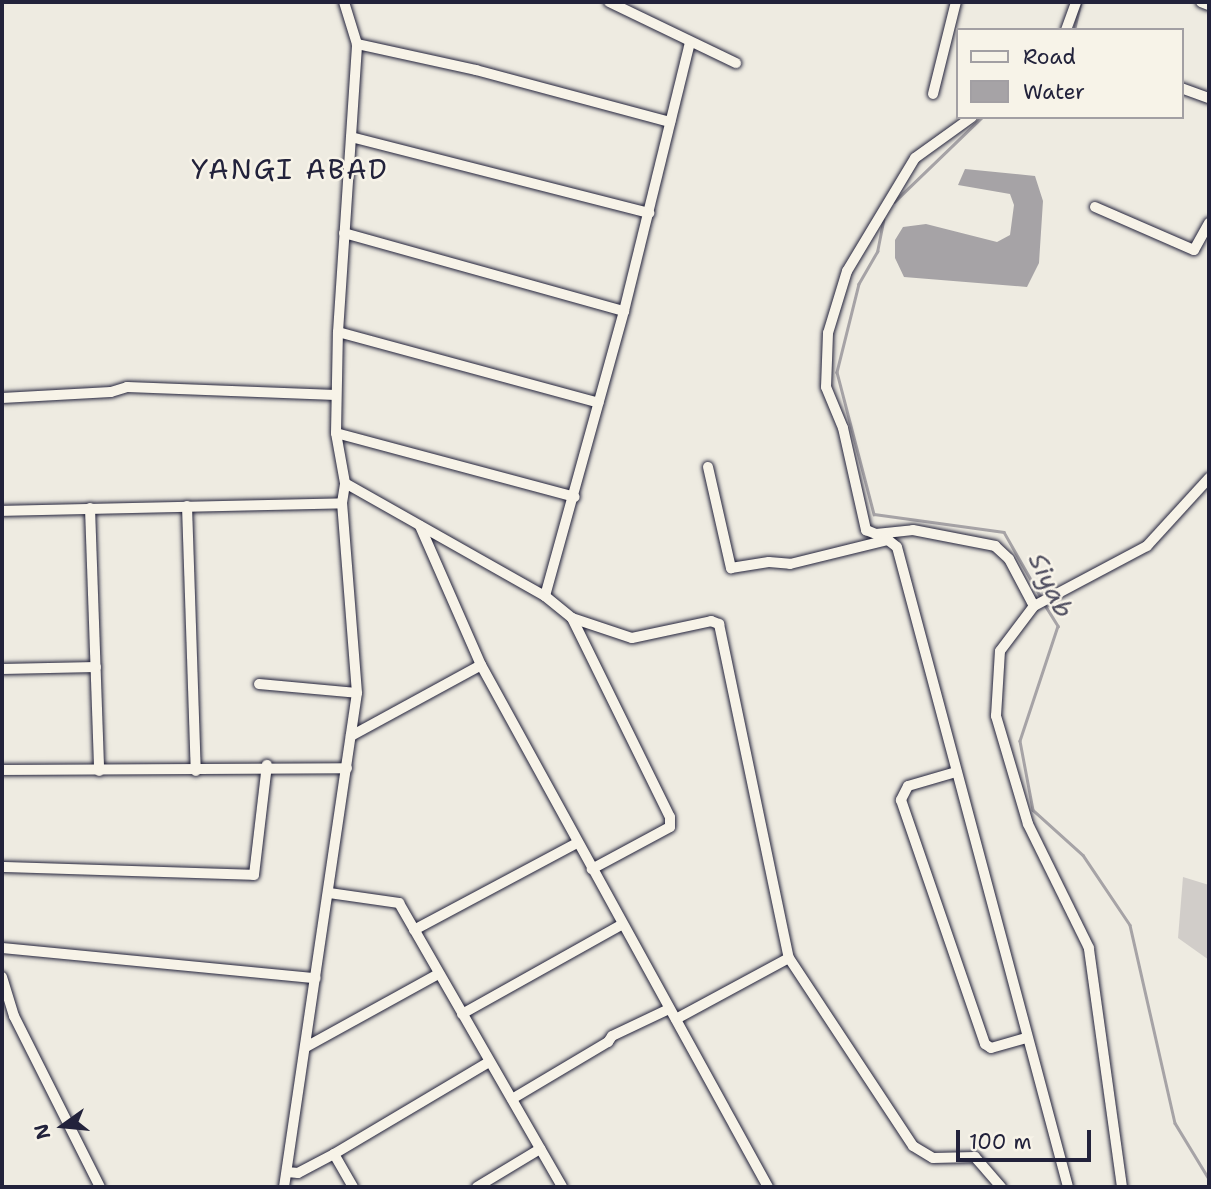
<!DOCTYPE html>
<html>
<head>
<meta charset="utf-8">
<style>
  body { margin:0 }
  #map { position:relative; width:1211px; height:1189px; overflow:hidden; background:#eeebe1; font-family:"Shantell Sans",sans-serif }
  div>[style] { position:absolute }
  .green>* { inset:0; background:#d1cdc9 }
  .water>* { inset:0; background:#a6a3a6 }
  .stream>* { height:2.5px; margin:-1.25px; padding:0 1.25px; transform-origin:1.25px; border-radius:1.25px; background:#a6a3a6 }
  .roads { filter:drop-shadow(0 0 2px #22223b) drop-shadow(0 0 2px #22223b) }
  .minor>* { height:10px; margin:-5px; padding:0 5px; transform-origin:5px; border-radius:5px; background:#f7f3e8 }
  span { translate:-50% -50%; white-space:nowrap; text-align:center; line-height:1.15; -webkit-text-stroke:5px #f7f3e8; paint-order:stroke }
  .water-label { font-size:26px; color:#504f60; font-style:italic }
  .quarter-label { font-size:28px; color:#22223b; letter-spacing:2px }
  .frame { position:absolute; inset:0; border:4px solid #22223b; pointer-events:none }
  .legend { position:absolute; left:956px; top:28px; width:228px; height:91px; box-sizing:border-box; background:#f7f3e8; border:2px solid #a29fa3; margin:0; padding:9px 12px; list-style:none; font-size:21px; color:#22223b }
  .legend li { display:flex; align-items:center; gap:14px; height:35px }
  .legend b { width:35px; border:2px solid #a29fa3 }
  .north { position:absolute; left:28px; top:1091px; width:70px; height:70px; -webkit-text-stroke:5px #f7f3e8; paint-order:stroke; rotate:255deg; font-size:19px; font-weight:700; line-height:28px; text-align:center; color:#22223b }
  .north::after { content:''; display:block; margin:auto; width:24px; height:32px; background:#22223b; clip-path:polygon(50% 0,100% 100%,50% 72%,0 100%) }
  .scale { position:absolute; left:956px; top:1130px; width:135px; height:32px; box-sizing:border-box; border:4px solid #22223b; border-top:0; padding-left:9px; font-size:21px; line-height:24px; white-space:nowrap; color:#22223b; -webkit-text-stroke:5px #f7f3e8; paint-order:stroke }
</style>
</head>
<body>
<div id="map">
  <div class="green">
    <i style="clip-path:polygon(1183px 877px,1209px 885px,1209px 960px,1178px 938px)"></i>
  </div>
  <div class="water">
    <i style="clip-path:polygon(965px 169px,1035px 176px,1043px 201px,1039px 263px,1027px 287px,904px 277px,895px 258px,895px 240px,903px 227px,926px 224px,997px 242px,1010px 235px,1014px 205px,1010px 194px,958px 185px)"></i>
  </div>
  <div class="stream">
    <i style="left:1074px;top:30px;width:26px;rotate:-77deg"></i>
    <i style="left:894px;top:202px;width:122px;rotate:-44deg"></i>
    <i style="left:884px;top:219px;width:33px;rotate:101deg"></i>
    <i style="left:878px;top:251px;width:38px;rotate:120deg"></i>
    <i style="left:859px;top:284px;width:91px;rotate:104deg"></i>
    <i style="left:837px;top:372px;width:147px;rotate:75.4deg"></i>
    <i style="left:874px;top:514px;width:131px;rotate:7.9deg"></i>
    <i style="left:1004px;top:532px;width:77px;rotate:60.4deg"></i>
    <i style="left:1045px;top:605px;width:25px;rotate:58deg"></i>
    <i style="left:1058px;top:626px;width:121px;rotate:108.3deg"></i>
    <i style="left:1020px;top:741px;width:70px;rotate:79.3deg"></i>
    <i style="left:1033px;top:810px;width:67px;rotate:42deg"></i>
    <i style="left:1083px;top:855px;width:84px;rotate:56.1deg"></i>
    <i style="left:1130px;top:925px;width:203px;rotate:77.2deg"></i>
    <i style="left:1175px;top:1123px;width:66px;rotate:58.7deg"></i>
  </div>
  <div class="roads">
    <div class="minor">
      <i style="left:609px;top:2px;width:141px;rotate:25.7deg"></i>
      <i style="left:1201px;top:2px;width:9px;rotate:21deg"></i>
      <i style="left:1066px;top:30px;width:30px;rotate:-70deg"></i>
      <i style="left:357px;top:44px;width:122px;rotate:12.3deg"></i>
      <i style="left:476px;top:70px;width:201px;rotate:15deg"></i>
      <i style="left:1181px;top:88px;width:30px;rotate:20deg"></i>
      <i style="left:933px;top:94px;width:95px;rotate:-76deg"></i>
      <i style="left:972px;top:117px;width:70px;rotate:144.3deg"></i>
      <i style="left:915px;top:158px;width:132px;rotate:121deg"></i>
      <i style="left:847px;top:271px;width:65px;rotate:107deg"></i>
      <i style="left:828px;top:333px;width:54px;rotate:92.1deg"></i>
      <i style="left:826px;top:387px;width:44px;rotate:67.5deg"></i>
      <i style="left:843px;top:428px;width:105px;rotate:77.3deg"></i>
      <i style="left:866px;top:530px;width:11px;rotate:22deg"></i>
      <i style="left:876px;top:534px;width:37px;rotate:-6deg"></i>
      <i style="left:913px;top:530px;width:84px;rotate:11deg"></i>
      <i style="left:995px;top:546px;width:19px;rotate:43deg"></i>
      <i style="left:1009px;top:559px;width:53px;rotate:62deg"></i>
      <i style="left:351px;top:137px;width:308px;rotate:14.3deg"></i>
      <i style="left:1095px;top:207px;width:108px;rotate:23.5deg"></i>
      <i style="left:1194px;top:250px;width:31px;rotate:-61deg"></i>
      <i style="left:344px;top:233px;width:291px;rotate:15.6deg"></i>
      <i style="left:338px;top:332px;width:270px;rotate:15.2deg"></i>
      <i style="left:2px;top:398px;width:109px;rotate:-3.2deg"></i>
      <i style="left:111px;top:392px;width:17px;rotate:-17deg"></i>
      <i style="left:127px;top:387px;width:209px;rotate:2.2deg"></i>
      <i style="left:336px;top:433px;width:247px;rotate:15deg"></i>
      <i style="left:708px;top:467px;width:104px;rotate:77.2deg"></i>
      <i style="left:731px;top:568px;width:38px;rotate:-9deg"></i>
      <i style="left:769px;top:562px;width:21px;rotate:5deg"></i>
      <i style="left:790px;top:564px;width:101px;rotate:-13.8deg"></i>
      <i style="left:888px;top:540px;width:11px;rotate:38deg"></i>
      <i style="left:897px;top:547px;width:662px;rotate:75.04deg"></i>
      <i style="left:345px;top:483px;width:230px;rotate:29.5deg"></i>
      <i style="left:545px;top:596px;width:35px;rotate:39deg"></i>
      <i style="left:572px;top:618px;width:222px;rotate:63.8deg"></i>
      <i style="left:670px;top:817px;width:10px;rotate:90deg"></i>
      <i style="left:670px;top:827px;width:89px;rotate:151.7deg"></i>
      <i style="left:187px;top:506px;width:265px;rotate:88.1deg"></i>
      <i style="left:90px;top:508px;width:263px;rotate:88deg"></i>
      <i style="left:2px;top:511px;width:340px;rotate:-1.3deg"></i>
      <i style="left:420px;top:526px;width:152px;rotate:66.3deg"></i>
      <i style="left:481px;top:665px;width:596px;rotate:61.2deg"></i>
      <i style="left:545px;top:596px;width:296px;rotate:-74.5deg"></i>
      <i style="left:624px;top:311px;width:276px;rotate:-76.2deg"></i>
      <i style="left:572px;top:618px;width:63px;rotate:18.4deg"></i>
      <i style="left:632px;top:638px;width:81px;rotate:-12.1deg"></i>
      <i style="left:711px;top:621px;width:9px;rotate:21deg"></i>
      <i style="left:719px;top:624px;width:341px;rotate:78.2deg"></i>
      <i style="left:789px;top:958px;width:225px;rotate:56.6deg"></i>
      <i style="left:913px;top:1146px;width:23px;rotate:31deg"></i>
      <i style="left:933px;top:1158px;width:42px;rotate:-1.4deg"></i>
      <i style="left:975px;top:1157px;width:40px;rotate:49deg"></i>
      <i style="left:2px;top:669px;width:94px;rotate:-1.2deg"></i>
      <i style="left:259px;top:684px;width:98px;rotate:5.2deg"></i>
      <i style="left:351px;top:736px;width:148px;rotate:-28.6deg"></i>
      <i style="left:2px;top:770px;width:345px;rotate:-0.3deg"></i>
      <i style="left:956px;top:772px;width:50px;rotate:163.7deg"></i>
      <i style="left:908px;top:786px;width:16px;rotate:117deg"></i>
      <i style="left:901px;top:800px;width:258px;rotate:71deg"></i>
      <i style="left:985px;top:1044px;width:7px;rotate:34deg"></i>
      <i style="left:991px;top:1048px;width:36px;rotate:-16deg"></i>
      <i style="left:2px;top:867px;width:252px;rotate:1.8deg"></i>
      <i style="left:254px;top:875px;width:111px;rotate:-83.3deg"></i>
      <i style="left:329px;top:893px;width:71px;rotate:8.1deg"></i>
      <i style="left:399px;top:903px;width:327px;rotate:60.1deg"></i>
      <i style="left:414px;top:930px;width:185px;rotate:-28.1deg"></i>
      <i style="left:2px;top:948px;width:315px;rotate:5.5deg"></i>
      <i style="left:2px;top:977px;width:41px;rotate:72.9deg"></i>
      <i style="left:14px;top:1016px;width:191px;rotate:63.3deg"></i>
      <i style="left:462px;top:1014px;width:182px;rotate:-29.2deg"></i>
      <i style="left:676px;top:1019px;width:128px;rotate:-28.4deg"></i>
      <i style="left:306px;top:1047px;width:151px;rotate:-28.9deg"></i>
      <i style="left:512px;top:1099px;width:112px;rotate:-30.7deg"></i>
      <i style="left:608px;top:1042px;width:7px;rotate:-56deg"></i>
      <i style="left:612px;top:1036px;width:63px;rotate:-25.3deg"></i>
      <i style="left:334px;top:1154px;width:38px;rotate:60deg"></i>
      <i style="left:287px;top:1172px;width:11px;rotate:5deg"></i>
      <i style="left:298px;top:1173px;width:41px;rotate:-27.8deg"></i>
      <i style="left:334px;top:1154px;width:180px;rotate:-30.7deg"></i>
      <i style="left:284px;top:1187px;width:499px;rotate:-81.6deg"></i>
      <i style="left:357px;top:693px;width:191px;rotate:-94.5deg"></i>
      <i style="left:342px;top:503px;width:20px;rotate:-81deg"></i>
      <i style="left:345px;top:483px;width:51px;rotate:-100.2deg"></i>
      <i style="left:336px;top:433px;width:101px;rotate:-88.9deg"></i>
      <i style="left:338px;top:332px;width:289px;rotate:-86.2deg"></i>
      <i style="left:357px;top:44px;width:44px;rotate:-107.2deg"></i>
      <i style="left:477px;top:1187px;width:74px;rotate:-31.1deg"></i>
      <i style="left:1122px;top:1187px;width:241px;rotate:-97.9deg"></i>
      <i style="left:1089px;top:948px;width:138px;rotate:-116.2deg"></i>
      <i style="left:1028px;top:824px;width:113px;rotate:-106.5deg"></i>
      <i style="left:996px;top:716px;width:65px;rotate:-86.5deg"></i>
      <i style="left:1000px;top:651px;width:56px;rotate:-52.9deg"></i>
      <i style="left:1034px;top:606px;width:128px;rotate:-28deg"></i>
      <i style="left:1147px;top:546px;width:92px;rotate:-47.6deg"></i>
    </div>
  </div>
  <div class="water-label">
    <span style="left:1051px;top:585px;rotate:64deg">Siyab</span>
  </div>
  <div class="quarter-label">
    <span style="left:290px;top:169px">YANGI ABAD</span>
  </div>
  <div class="frame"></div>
  <ul class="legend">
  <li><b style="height:9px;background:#f7f3e8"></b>Road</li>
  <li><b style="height:19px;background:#a6a3a6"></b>Water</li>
  </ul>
  <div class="north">N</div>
  <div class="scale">100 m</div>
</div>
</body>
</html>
